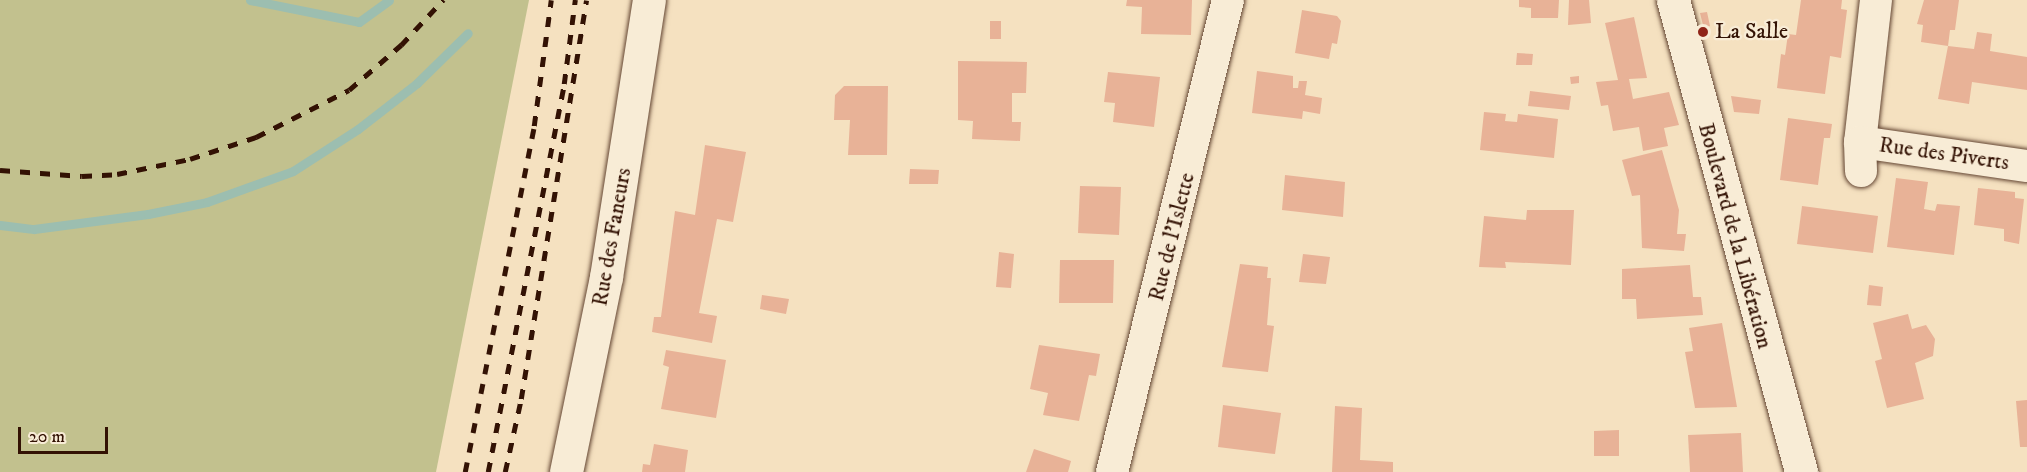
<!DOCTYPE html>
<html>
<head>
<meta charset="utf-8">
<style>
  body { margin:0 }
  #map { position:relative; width:2027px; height:472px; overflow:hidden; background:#f5e1c0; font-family:"IM FELL DW Pica",serif }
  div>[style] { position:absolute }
  .green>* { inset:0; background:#c2c18e }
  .stream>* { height:9px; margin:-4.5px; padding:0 4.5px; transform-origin:4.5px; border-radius:4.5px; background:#9cbeb0 }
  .building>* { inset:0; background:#e8b297 }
  .roads { filter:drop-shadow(0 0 2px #644633) drop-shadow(0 0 2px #644633) }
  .minor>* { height:32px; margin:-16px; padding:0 16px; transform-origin:16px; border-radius:16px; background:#f8ecd6 }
  .tertiary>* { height:33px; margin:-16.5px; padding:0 16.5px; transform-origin:16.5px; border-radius:16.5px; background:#f8ecd6 }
  .rail>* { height:4.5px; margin-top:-2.25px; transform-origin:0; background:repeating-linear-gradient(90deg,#331204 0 10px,transparent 0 20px) }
  .dots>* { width:16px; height:16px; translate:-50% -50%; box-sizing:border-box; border:3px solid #f8ecd6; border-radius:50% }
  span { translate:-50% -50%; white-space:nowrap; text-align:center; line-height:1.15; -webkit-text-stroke:4.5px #f8ecd6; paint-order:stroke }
  .poi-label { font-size:22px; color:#331204 }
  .left { translate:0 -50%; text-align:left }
  .street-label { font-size:22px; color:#331204 }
  .scale { position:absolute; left:18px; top:427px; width:90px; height:27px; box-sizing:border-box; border:3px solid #331204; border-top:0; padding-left:8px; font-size:18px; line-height:21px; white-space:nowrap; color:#331204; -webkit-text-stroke:4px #f8ecd6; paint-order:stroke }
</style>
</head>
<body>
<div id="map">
  <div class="green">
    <i style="clip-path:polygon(0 0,529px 0,436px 472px,0 472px)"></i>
  </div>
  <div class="stream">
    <i style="left:250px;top:0;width:111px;rotate:11.4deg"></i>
    <i style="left:359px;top:22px;width:37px;rotate:-36deg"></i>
    <i style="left:0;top:225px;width:34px;rotate:7deg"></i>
    <i style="left:34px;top:229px;width:115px;rotate:-7.5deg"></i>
    <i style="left:148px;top:214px;width:60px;rotate:-11.5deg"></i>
    <i style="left:207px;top:202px;width:91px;rotate:-19.8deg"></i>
    <i style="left:293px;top:171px;width:77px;rotate:-32.9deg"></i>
    <i style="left:358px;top:129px;width:75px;rotate:-37.9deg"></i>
    <i style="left:417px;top:83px;width:71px;rotate:-44.4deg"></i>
  </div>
  <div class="building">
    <i style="clip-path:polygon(1127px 0,1192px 0,1191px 35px,1141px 34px,1142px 7px,1126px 6px)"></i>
    <i style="clip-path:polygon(1519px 0,1559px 0,1558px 18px,1531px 18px,1531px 8px,1519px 7px)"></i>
    <i style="clip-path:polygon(1569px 0,1589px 0,1591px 23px,1568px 25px)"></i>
    <i style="clip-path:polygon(1801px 0,1842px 0,1841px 9px,1847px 10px,1841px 58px,1830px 56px,1825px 94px,1777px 88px,1781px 54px,1785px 55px,1788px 34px,1796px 35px)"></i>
    <i style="clip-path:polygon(1924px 0,1959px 0,1955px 30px,1950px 30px,1948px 46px,1921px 42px,1923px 25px,1917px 24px)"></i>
    <i style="clip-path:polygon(1302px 10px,1337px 16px,1341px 21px,1337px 44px,1332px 43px,1329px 59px,1295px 53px)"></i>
    <i style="clip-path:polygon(1707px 12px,1710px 26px,1704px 29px,1700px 13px)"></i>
    <i style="clip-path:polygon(1634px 17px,1647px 78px,1629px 79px,1633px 99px,1669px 92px,1679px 125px,1664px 128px,1668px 146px,1643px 151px,1639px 127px,1613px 131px,1608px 105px,1601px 106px,1596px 82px,1618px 80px,1605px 23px)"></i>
    <i style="clip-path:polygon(990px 21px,1001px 21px,1001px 39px,990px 39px)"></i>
    <i style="clip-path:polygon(1977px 32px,1992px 34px,1990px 51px,2027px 57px,2027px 90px,1972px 82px,1969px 104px,1938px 99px,1948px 46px,1974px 49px)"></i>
    <i style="clip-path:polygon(1517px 53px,1533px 54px,1532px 65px,1516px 65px)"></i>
    <i style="clip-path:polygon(958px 61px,1027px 62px,1026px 93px,1012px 93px,1012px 122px,1021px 122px,1020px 141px,972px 139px,973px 121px,958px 120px)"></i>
    <i style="clip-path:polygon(1257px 71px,1293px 76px,1293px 88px,1298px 88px,1299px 81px,1307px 81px,1305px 95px,1322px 98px,1320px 114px,1303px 111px,1302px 119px,1252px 113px)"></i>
    <i style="clip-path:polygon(1108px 72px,1160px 77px,1154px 127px,1113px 122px,1115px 103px,1104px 102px)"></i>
    <i style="clip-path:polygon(1579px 76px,1579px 83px,1571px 84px,1570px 77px)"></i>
    <i style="clip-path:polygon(844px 86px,888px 86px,887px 155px,848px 155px,850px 120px,834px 120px,835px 95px)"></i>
    <i style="clip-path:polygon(1530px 91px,1571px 96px,1569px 110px,1528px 106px)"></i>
    <i style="clip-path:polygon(1731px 96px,1761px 100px,1759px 114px,1734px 112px)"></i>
    <i style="clip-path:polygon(1484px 112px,1506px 114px,1505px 121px,1517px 122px,1518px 114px,1558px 119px,1554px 158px,1480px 150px)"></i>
    <i style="clip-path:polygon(1788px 118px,1832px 124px,1830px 138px,1824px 138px,1818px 185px,1780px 180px)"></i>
    <i style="clip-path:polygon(705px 145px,746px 152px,733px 222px,717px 219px,699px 313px,717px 316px,712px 343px,652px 332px,654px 317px,661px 317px,675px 211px,695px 215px)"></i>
    <i style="clip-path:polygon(1662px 150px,1679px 210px,1677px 234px,1686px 234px,1684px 251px,1642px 248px,1640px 195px,1632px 196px,1622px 160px)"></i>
    <i style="clip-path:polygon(910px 169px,939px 170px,938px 184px,909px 184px)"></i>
    <i style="clip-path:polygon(1285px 175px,1345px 182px,1343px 217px,1282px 210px)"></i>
    <i style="clip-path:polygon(1896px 178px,1928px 182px,1924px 209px,1935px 211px,1937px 204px,1960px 206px,1954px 255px,1887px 247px)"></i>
    <i style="clip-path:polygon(1080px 186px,1121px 187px,1119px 235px,1078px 233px)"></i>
    <i style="clip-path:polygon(1978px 188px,2015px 192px,2015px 198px,2024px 199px,2019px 244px,2004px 241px,2004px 229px,1974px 225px)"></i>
    <i style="clip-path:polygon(1802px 206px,1878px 216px,1873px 253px,1797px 244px)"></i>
    <i style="clip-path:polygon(1527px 210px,1574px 210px,1571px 265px,1505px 262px,1506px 268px,1479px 267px,1484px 216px,1526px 220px)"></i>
    <i style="clip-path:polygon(999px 252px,1014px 254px,1011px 288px,996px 287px)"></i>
    <i style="clip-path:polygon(1303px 254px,1330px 257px,1326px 284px,1299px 282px)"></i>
    <i style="clip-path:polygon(1060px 260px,1114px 260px,1113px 303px,1059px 303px)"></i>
    <i style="clip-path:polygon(1240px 264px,1268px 267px,1267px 278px,1271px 278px,1267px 325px,1274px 326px,1268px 372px,1222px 367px)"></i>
    <i style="clip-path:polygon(1690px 265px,1693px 297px,1701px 297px,1703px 315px,1637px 319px,1636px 299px,1622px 299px,1622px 269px)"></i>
    <i style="clip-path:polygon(1869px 285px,1883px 287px,1881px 306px,1867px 305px)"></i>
    <i style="clip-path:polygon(762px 295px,789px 299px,786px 314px,760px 309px)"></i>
    <i style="clip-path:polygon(1908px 314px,1912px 329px,1926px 325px,1935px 339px,1933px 356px,1915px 363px,1924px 399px,1887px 408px,1875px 361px,1882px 359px,1873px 323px)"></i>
    <i style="clip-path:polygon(1722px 323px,1737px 407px,1695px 408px,1685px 352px,1693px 351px,1689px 328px)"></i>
    <i style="clip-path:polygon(1039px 345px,1100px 354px,1096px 376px,1089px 375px,1079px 421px,1043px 415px,1048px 393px,1030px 389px)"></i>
    <i style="clip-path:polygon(666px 350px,726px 360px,716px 418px,661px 409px,669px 367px,663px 365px)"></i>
    <i style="clip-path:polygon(2027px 400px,2027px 447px,2020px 447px,2016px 401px)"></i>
    <i style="clip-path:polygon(1223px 405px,1281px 413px,1275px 454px,1218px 447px)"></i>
    <i style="clip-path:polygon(1335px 406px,1362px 408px,1360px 460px,1393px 462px,1393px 472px,1332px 472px)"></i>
    <i style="clip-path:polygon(1619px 430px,1619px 456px,1594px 456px,1594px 431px)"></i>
    <i style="clip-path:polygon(1741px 433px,1743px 472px,1690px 472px,1688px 435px)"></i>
    <i style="clip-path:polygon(654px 444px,688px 450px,685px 472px,642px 472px,643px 464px,650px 465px)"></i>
    <i style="clip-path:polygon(1034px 449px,1071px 461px,1068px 472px,1026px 472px)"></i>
  </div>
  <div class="roads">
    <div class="minor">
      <i style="left:1876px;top:0;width:143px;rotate:96.4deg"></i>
      <i style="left:1860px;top:142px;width:169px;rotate:8.2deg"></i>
      <i style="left:1860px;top:142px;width:29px;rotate:88deg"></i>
      <i style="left:1112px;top:472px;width:486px;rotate:-76.2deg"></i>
    </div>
    <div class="tertiary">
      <i style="left:1673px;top:0;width:489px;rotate:74.8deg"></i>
      <i style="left:566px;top:472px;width:199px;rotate:-78.4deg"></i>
      <i style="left:606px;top:277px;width:280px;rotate:-81.2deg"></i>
    </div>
  </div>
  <div class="rail">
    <i style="left:0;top:170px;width:82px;rotate:4.2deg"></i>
    <i style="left:82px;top:176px;width:35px;rotate:-3deg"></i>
    <i style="left:117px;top:174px;width:75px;rotate:-11.6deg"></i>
    <i style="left:190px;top:159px;width:70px;rotate:-18.4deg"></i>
    <i style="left:256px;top:137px;width:104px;rotate:-26.8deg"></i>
    <i style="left:349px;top:90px;width:69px;rotate:-40.9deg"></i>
    <i style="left:401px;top:45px;width:62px;rotate:-47deg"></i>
    <i style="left:465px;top:472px;width:353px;rotate:-78.7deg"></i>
    <i style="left:534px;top:126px;width:127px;rotate:-82.3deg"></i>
    <i style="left:488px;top:472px;width:395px;rotate:-78.9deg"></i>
    <i style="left:564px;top:84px;width:85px;rotate:-82.5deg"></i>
    <i style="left:505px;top:472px;width:75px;rotate:-77.6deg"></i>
    <i style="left:521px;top:399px;width:404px;rotate:-80.7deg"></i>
  </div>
  <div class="dots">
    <i style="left:1703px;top:32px;background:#8f2418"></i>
  </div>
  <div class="poi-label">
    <span class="left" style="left:1715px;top:32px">La Salle</span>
  </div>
  <div class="street-label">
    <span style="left:1944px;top:154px;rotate:8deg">Rue des Piverts</span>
    <span style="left:1735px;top:236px;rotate:75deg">Boulevard de la Libération</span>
    <span style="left:612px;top:237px;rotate:-80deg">Rue des Faneurs</span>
    <span style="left:1172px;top:237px;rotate:-76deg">Rue de l'Islette</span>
  </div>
  <div class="scale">20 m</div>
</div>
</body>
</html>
